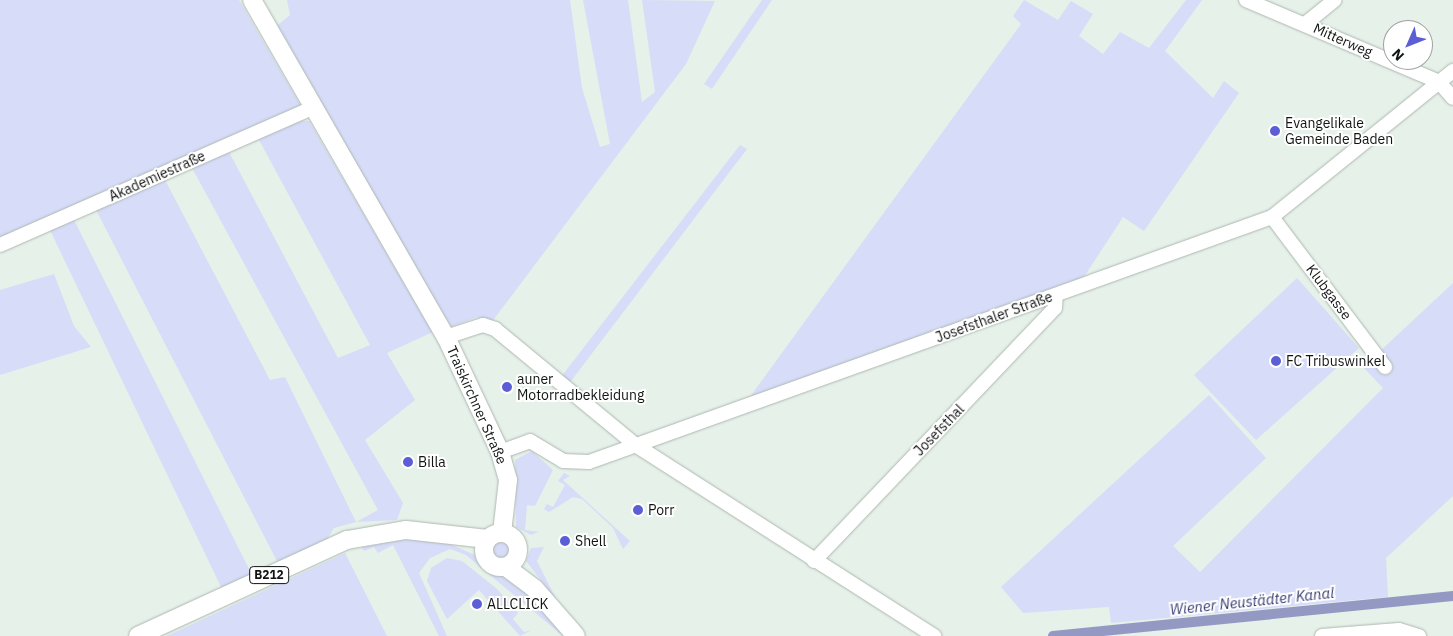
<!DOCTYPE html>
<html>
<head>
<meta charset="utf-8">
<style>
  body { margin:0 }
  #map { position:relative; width:1453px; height:636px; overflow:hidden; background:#e6f1e9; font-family:"IBM Plex Sans",sans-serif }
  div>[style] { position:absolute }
  .green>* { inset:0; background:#d7dcf9 }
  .round { border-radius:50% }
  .canal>* { height:10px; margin:-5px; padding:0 5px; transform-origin:5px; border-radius:5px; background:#9399c3 }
  .roads { filter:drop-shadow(0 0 1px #adb7b0) drop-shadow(0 0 1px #adb7b0) }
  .minor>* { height:14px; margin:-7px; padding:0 7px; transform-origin:7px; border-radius:7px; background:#fff }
  .major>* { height:18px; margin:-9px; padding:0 9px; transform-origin:9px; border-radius:9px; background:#fff }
  .major>.ring { margin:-9px; padding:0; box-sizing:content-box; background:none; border:18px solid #fff; border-radius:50% }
  .dots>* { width:14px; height:14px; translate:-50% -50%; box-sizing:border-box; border:2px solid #fff; border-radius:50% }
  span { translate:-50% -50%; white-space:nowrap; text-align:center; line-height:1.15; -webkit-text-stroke:4px #fff; paint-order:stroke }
  .shield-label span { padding:1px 4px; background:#fff; border:1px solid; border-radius:4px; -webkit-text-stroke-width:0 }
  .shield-label { font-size:12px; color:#111512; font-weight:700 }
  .street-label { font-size:14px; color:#111512 }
  .poi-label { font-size:14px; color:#111512 }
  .left { translate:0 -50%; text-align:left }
  .water-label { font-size:15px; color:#383d73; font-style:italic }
  .north { position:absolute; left:1383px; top:20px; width:50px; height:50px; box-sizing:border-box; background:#fff; border:1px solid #a0a1a0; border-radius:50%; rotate:226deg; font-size:14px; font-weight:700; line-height:20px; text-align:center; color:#111512 }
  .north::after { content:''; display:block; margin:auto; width:18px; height:22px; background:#5c5ed6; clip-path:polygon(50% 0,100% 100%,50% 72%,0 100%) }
</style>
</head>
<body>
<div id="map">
  <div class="green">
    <i style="clip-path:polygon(0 0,239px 0,301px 106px,0 239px)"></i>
    <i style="clip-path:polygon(287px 0,570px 0,582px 88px,600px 147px,610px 144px,583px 0,628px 0,642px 102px,655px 92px,642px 0,715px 1px,686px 64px,491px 323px,477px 317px,451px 327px,274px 28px,290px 15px)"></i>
    <i style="clip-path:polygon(762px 0,772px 0,712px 89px,704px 84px)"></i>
    <i style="clip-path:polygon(1024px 0,1058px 20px,1071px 1px,1093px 14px,1079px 36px,1103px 54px,1120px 32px,1149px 48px,1186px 0,1202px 0,1165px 51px,1213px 98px,1224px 81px,1239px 93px,1144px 231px,1123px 217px,1084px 277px,747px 401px,1021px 24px,1013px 16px)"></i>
    <i style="clip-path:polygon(evenodd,292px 121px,309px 121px,433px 332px,387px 353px,415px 400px,365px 440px,403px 503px,397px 520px,356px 522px,334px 528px,323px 545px,279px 565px,95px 208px,164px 178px,270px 380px,285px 377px,356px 522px,378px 510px,191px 166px,292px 121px,259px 140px,370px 345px,338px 358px,229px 152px,259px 140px)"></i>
    <i style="clip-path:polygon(740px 145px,747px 149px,568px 385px,561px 377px)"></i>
    <i style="clip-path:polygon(73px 218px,252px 575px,222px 589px,49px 228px)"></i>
    <i style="clip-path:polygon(54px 274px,74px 326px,91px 347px,0 375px,0 290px)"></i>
    <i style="clip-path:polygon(1297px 278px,1359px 348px,1256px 440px,1194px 375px)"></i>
    <i style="clip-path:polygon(1453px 283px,1453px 496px,1386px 558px,1388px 597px,1111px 623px,1109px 607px,1023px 613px,1001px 587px,1209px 395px,1266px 458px,1173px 546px,1200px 572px,1383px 388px,1363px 367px)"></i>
    <i style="clip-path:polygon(532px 451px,553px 470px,535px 506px,527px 505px,525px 530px,539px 532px,531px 535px,516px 527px,515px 460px)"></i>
    <i style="clip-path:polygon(564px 473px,570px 476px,563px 480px,630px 541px,623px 549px,613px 528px,582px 499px,573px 497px,549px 512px,544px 509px,547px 504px,553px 507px,565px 485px,558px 481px)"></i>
    <i style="clip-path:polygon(394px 536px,441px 540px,477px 556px,491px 569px,509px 576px,551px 616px,563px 636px,466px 555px,450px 549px,430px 558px,419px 573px,447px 636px,439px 636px,393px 545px,378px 553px,374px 547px,364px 551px,361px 546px)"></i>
    <i class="round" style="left:491px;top:540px;width:22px;height:22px"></i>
    <i style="clip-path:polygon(544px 547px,537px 561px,557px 601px,526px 561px,531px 548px)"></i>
    <i style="clip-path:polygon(345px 553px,387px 636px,167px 636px)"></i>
    <i style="clip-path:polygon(447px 558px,462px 561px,497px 589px,518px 613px,513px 619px,524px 632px,532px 630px,520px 636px,479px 590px,447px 619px,427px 581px,431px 568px)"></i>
  </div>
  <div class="canal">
    <i style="left:1053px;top:636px;width:402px;rotate:-5.7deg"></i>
  </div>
  <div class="roads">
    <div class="minor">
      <i style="left:1246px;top:0;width:210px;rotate:23deg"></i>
      <i style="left:1439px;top:82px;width:21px;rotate:49deg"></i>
      <i style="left:1305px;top:24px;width:38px;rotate:-39deg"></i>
      <i style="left:1272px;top:217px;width:188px;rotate:53deg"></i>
      <i style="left:0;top:245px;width:343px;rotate:-23.7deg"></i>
      <i style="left:446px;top:337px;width:39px;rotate:-18deg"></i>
      <i style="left:483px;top:325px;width:13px;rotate:18deg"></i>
      <i style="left:495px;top:329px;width:184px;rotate:39.5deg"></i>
      <i style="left:637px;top:446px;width:353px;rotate:32.6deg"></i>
      <i style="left:500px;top:452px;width:32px;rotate:-20deg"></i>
      <i style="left:530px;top:441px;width:39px;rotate:31deg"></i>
      <i style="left:563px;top:461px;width:26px;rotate:2deg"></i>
      <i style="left:589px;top:462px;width:726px;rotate:-19.73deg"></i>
      <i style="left:1272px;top:217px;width:233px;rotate:-38.9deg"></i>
      <i style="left:814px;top:561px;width:349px;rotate:-46.4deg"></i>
      <i style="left:1055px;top:308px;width:13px;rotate:-86deg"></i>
      <i style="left:1322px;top:636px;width:77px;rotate:-4.5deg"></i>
      <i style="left:1399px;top:630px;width:21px;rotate:17deg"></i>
    </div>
    <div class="major">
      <i style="left:252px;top:0;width:389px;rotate:60.1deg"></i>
      <i style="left:446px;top:337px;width:127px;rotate:64.8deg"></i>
      <i style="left:500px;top:452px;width:29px;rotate:74deg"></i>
      <i style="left:508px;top:480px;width:53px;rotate:96.5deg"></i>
      <i class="ring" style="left:484px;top:533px;width:16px;height:16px"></i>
      <i style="left:506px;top:567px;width:36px;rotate:37deg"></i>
      <i style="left:535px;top:589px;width:62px;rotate:48.9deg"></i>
      <i style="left:138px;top:636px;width:230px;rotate:-24.7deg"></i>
      <i style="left:347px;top:540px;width:60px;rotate:-9.6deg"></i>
      <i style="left:406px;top:530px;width:82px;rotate:6.3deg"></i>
    </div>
  </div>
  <div class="dots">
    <i style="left:1275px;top:131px;background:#5c5ed6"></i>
    <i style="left:1276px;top:361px;background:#5c5ed6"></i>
    <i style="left:507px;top:387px;background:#5c5ed6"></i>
    <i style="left:408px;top:462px;background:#5c5ed6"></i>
    <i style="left:638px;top:510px;background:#5c5ed6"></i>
    <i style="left:565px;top:541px;background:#5c5ed6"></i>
    <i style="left:477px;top:604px;background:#5c5ed6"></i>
  </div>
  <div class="shield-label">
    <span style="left:269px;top:575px">B212</span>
  </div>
  <div class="street-label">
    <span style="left:1343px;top:40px;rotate:24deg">Mitterweg</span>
    <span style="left:157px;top:176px;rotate:-24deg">Akademiestraße</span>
    <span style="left:1329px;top:292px;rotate:53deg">Klubgasse</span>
    <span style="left:994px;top:317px;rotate:-20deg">Josefsthaler Straße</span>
    <span style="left:477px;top:405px;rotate:66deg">Traiskirchner Straße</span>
    <span style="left:939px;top:430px;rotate:-46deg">Josefsthal</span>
  </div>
  <div class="poi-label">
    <span class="left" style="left:1285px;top:131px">Evangelikale<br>Gemeinde Baden</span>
    <span class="left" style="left:1286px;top:361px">FC Tribuswinkel</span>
    <span class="left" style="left:517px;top:387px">auner<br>Motorradbekleidung</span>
    <span class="left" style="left:418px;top:462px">Billa</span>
    <span class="left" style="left:648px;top:510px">Porr</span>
    <span class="left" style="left:575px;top:541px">Shell</span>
    <span class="left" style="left:487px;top:604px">ALLCLICK</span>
  </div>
  <div class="water-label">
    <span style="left:1252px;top:601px;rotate:-6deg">Wiener Neustädter Kanal</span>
  </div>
  <div class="north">N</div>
</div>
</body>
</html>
